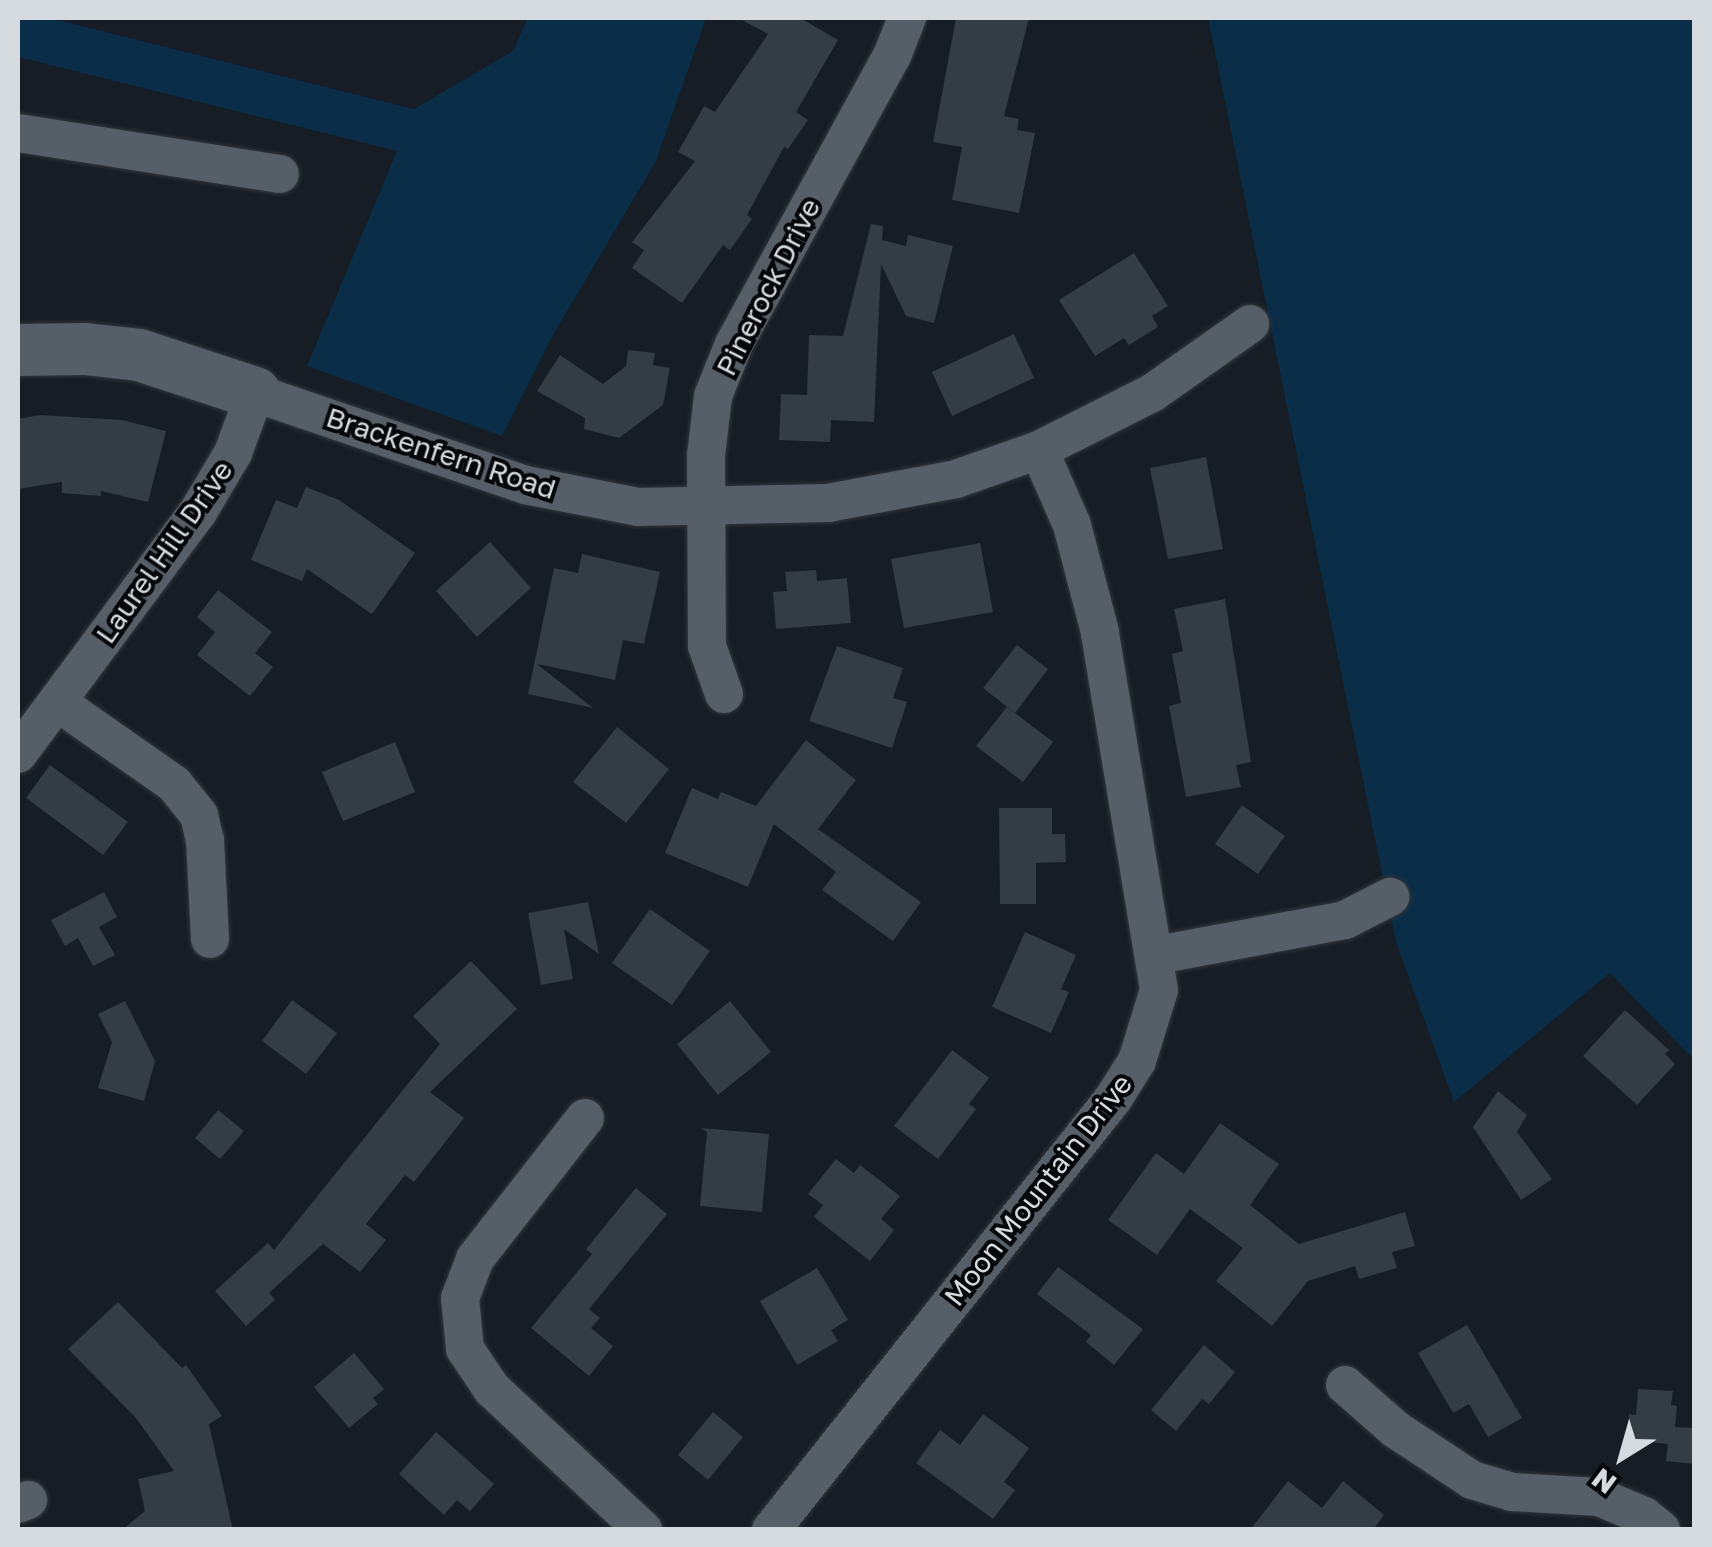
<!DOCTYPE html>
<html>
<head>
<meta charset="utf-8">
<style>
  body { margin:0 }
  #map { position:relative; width:1712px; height:1547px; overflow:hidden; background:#161d24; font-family:"Golos Text",sans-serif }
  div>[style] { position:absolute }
  .green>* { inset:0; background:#0a2d48 }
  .building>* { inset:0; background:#343c44 }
  .roads { filter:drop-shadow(0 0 2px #31363b) drop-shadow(0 0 2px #31363b) }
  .street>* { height:38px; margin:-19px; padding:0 19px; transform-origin:19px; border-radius:19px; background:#565f67 }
  .secondary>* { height:52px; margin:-26px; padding:0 26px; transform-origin:26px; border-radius:26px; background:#565f67 }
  span { translate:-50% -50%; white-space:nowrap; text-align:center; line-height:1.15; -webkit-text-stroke:8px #05070a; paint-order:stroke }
  .street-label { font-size:28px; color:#d5dbdf }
  .frame { position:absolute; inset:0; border:20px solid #d5dbdf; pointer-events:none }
  .north { position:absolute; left:1572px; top:1407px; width:100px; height:100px; -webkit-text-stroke:8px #05070a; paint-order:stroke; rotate:217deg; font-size:28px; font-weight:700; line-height:40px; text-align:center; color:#d5dbdf }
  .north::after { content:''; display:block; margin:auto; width:35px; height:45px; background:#d5dbdf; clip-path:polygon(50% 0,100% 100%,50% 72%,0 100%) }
</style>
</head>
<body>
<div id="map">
  <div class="green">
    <i style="clip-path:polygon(18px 18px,50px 18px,414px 109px,513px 51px,528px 18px,706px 18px,656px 161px,553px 335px,502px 436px,307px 366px,397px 151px,18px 57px)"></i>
    <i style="clip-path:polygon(1208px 18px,1694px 18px,1694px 1060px,1610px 973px,1454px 1102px,1396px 942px)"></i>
  </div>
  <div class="building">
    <i style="clip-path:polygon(738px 18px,800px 18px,838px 40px,796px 112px,808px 120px,788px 149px,784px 147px,747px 215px,752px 219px,730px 250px,723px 245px,682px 303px,632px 268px,644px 250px,632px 242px,695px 161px,678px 152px,704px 106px,715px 112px,768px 34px)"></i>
    <i style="clip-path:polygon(956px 18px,1029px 18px,1004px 116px,1019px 119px,1017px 130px,1035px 133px,1019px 213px,952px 200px,962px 147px,933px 142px)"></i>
    <i style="clip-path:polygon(871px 224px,883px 226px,882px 240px,906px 246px,908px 235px,953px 246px,934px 323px,906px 316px,881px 264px,874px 422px,831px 420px,830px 442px,779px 440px,781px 394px,807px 395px,809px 335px,843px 336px)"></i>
    <i style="clip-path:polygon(1134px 253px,1168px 306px,1152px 316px,1158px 327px,1129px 345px,1124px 338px,1095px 356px,1059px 300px)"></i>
    <i style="clip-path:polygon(1014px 334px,1034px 378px,952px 416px,932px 372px)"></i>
    <i style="clip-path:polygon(628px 350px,655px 353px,653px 365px,670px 368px,663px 405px,619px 438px,584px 429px,585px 418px,537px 391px,560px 355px,603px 384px,626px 366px)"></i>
    <i style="clip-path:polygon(40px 415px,122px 420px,166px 431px,148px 502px,101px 491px,101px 496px,62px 493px,62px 482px,18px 489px,18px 419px)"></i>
    <i style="clip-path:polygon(1206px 457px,1223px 549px,1168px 559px,1150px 468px)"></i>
    <i style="clip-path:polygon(306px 487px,339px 500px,415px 553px,372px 614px,307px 569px,302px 581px,251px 560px,276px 500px,297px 508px)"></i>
    <i style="clip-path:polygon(490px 542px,531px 588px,477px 637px,436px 591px)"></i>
    <i style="clip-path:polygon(980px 543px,993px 612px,904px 628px,891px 559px)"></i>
    <i style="clip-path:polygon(582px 554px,660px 572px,644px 644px,623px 640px,615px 680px,537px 664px,593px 708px,528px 694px,554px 568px,578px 573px)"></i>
    <i style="clip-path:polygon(816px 570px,817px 581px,847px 578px,851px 623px,776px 629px,773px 592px,787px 591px,785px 572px)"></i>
    <i style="clip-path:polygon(218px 590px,272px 632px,255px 653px,273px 667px,250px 696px,197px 655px,215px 632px,197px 617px)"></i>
    <i style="clip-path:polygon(1225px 599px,1251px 762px,1236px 765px,1241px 787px,1186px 797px,1169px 706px,1181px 703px,1172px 654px,1183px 651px,1174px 609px)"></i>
    <i style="clip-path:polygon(1017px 645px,1048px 669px,1015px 713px,983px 688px)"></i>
    <i style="clip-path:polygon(837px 646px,903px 668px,893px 698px,907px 702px,892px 748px,809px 721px)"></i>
    <i style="clip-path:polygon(1007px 707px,1053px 742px,1023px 782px,976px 746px)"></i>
    <i style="clip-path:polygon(617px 727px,669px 769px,626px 823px,573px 782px)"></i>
    <i style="clip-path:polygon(806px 740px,856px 780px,818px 829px,921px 902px,893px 941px,822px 890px,836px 872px,774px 824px,748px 887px,665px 853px,692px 788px,718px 799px,721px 792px,756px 806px)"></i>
    <i style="clip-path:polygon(395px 742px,415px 792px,343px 821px,322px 772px)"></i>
    <i style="clip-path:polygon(50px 765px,128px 822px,103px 855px,26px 798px)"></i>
    <i style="clip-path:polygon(1242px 805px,1285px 836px,1258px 874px,1215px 844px)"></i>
    <i style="clip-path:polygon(999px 808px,1052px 808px,1052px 834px,1065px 834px,1066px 862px,1036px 863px,1036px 904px,1000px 904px)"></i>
    <i style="clip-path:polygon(104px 892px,117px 917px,99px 927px,115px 955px,93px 966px,78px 938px,65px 946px,51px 920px)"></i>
    <i style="clip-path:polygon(588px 902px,599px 954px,564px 929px,573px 979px,541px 985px,528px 913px)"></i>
    <i style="clip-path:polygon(650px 909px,710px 951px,672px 1005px,612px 963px)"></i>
    <i style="clip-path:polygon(1025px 932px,1076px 955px,1061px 989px,1069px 992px,1051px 1033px,992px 1007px)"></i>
    <i style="clip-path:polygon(471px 961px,517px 1009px,430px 1092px,464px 1118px,414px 1182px,405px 1175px,366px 1224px,386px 1240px,360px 1272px,323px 1244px,269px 1293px,275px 1300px,246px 1326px,215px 1291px,268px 1243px,274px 1250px,440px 1044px,413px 1016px)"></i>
    <i style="clip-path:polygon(292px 1000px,337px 1033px,306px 1074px,262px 1041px)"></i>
    <i style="clip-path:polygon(125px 1001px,155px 1061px,144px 1101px,98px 1088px,112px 1042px,98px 1014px)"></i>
    <i style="clip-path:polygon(730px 1001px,771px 1052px,718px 1095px,677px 1044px)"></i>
    <i style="clip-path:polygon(1625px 1010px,1669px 1050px,1665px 1054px,1675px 1064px,1637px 1105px,1583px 1056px)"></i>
    <i style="clip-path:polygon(952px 1050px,989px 1078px,969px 1104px,976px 1109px,938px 1159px,894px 1126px)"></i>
    <i style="clip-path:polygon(1498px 1091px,1527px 1115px,1517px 1132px,1552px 1179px,1521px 1200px,1473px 1127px)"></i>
    <i style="clip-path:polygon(218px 1110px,244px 1131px,220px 1159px,195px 1138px)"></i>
    <i style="clip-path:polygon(1220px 1123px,1279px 1164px,1250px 1205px,1299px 1244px,1405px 1212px,1415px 1246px,1392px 1252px,1397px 1268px,1359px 1279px,1355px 1266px,1308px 1281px,1272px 1326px,1216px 1281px,1243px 1248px,1190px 1209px,1157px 1255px,1108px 1220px,1156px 1153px,1184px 1174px)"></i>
    <i style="clip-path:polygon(701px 1128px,769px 1134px,762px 1212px,700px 1206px,707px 1132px)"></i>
    <i style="clip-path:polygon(836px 1159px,854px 1173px,860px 1165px,900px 1196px,881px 1219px,894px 1230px,870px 1261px,814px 1217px,823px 1205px,808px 1194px)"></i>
    <i style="clip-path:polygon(636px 1188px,667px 1214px,589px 1309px,600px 1318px,591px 1328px,613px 1346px,589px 1376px,531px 1328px,592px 1254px,586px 1249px)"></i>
    <i style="clip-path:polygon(1058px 1267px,1143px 1329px,1114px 1365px,1086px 1342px,1091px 1335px,1037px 1294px)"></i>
    <i style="clip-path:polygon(817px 1268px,848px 1320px,831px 1330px,838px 1341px,797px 1365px,760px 1301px)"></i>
    <i style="clip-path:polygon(118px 1302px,182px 1368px,186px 1365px,222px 1416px,209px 1424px,233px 1530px,122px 1530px,145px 1511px,138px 1479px,174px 1471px,136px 1418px,68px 1349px)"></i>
    <i style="clip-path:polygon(1467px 1325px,1522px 1418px,1488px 1437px,1469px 1404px,1453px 1413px,1418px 1353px)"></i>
    <i style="clip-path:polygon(1204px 1345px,1235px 1372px,1209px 1404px,1202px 1399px,1176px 1431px,1151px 1410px)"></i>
    <i style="clip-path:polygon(354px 1353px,384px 1389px,373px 1398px,378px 1404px,349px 1428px,314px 1387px)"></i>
    <i style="clip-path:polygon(1638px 1389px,1673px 1391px,1671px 1405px,1677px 1406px,1675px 1427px,1694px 1428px,1694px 1464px,1666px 1461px,1668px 1444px,1627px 1440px,1629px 1414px,1636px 1415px)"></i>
    <i style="clip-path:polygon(713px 1412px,743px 1437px,708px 1480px,678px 1455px)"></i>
    <i style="clip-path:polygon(983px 1414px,1029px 1448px,1004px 1482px,1015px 1490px,993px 1519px,916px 1463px,940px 1430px,960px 1445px)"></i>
    <i style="clip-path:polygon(436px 1432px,494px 1484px,470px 1511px,457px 1500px,444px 1515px,399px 1474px)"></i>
    <i style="clip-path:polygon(1288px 1481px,1322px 1508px,1343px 1481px,1384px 1515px,1373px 1530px,1250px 1530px)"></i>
  </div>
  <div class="roads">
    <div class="street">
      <i style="left:18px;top:133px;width:265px;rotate:8.9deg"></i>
      <i style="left:724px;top:694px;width:51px;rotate:-109.5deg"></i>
      <i style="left:707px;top:646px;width:190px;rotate:-90.3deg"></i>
      <i style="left:706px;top:456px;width:60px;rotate:-83.3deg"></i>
      <i style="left:713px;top:396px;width:56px;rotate:-68deg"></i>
      <i style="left:734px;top:344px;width:328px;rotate:-61.3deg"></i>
      <i style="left:892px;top:56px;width:41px;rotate:-68.5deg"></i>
      <i style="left:57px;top:702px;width:143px;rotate:35deg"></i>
      <i style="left:174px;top:784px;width:40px;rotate:51deg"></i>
      <i style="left:199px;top:815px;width:26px;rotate:77deg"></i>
      <i style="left:205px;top:840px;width:99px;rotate:87.1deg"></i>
      <i style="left:18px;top:754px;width:302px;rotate:-53.4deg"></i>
      <i style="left:198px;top:512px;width:69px;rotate:-59.3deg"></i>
      <i style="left:233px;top:453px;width:64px;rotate:-69.9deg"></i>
      <i style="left:255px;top:393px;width:285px;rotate:18.8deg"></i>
      <i style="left:525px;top:485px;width:115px;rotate:11deg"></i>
      <i style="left:638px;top:507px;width:190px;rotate:-1.2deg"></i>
      <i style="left:828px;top:503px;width:130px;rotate:-10.6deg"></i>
      <i style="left:956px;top:479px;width:88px;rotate:-19.3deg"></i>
      <i style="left:1039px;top:450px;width:127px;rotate:-26.8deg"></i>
      <i style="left:1152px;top:393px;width:120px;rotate:-35.1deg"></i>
      <i style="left:1157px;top:955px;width:191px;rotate:-10.5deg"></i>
      <i style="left:1345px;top:920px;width:51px;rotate:-27.1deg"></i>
      <i style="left:585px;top:1118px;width:179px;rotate:128deg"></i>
      <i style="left:475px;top:1259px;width:42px;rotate:111deg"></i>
      <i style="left:460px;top:1298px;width:51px;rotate:84.4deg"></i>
      <i style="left:465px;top:1349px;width:48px;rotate:56deg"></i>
      <i style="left:492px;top:1389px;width:207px;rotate:43deg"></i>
      <i style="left:1345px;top:1385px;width:67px;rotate:41.3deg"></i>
      <i style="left:1395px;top:1429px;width:92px;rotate:33.5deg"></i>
      <i style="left:1472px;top:1480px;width:42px;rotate:16.7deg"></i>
      <i style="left:1512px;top:1492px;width:87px;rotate:3.3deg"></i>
      <i style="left:1599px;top:1497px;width:49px;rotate:22.9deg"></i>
      <i style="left:1644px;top:1516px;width:22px;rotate:39deg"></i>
      <i style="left:18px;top:1504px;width:11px;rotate:-22deg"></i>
      <i style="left:771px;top:1530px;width:550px;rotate:-51.57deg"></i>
      <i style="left:1113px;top:1099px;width:45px;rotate:-57.7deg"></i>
      <i style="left:1137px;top:1061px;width:74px;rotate:-72.8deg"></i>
      <i style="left:1159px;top:990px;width:363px;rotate:-99.4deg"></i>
      <i style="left:1100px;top:632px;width:111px;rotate:-104.7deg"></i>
      <i style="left:1072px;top:525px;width:82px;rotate:-113.7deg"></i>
    </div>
    <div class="secondary">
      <i style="left:18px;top:350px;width:67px;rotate:-0.9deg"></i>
      <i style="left:85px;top:349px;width:54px;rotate:6.3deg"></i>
      <i style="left:139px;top:355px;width:122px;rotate:18.1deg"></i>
    </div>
  </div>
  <div class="street-label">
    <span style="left:768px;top:287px;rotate:-63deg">Pinerock Drive</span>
    <span style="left:441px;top:453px;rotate:18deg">Brackenfern Road</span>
    <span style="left:164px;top:552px;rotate:-55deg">Laurel Hill Drive</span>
    <span style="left:1038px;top:1190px;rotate:-52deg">Moon Mountain Drive</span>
  </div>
  <div class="frame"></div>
  <div class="north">N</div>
</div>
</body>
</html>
